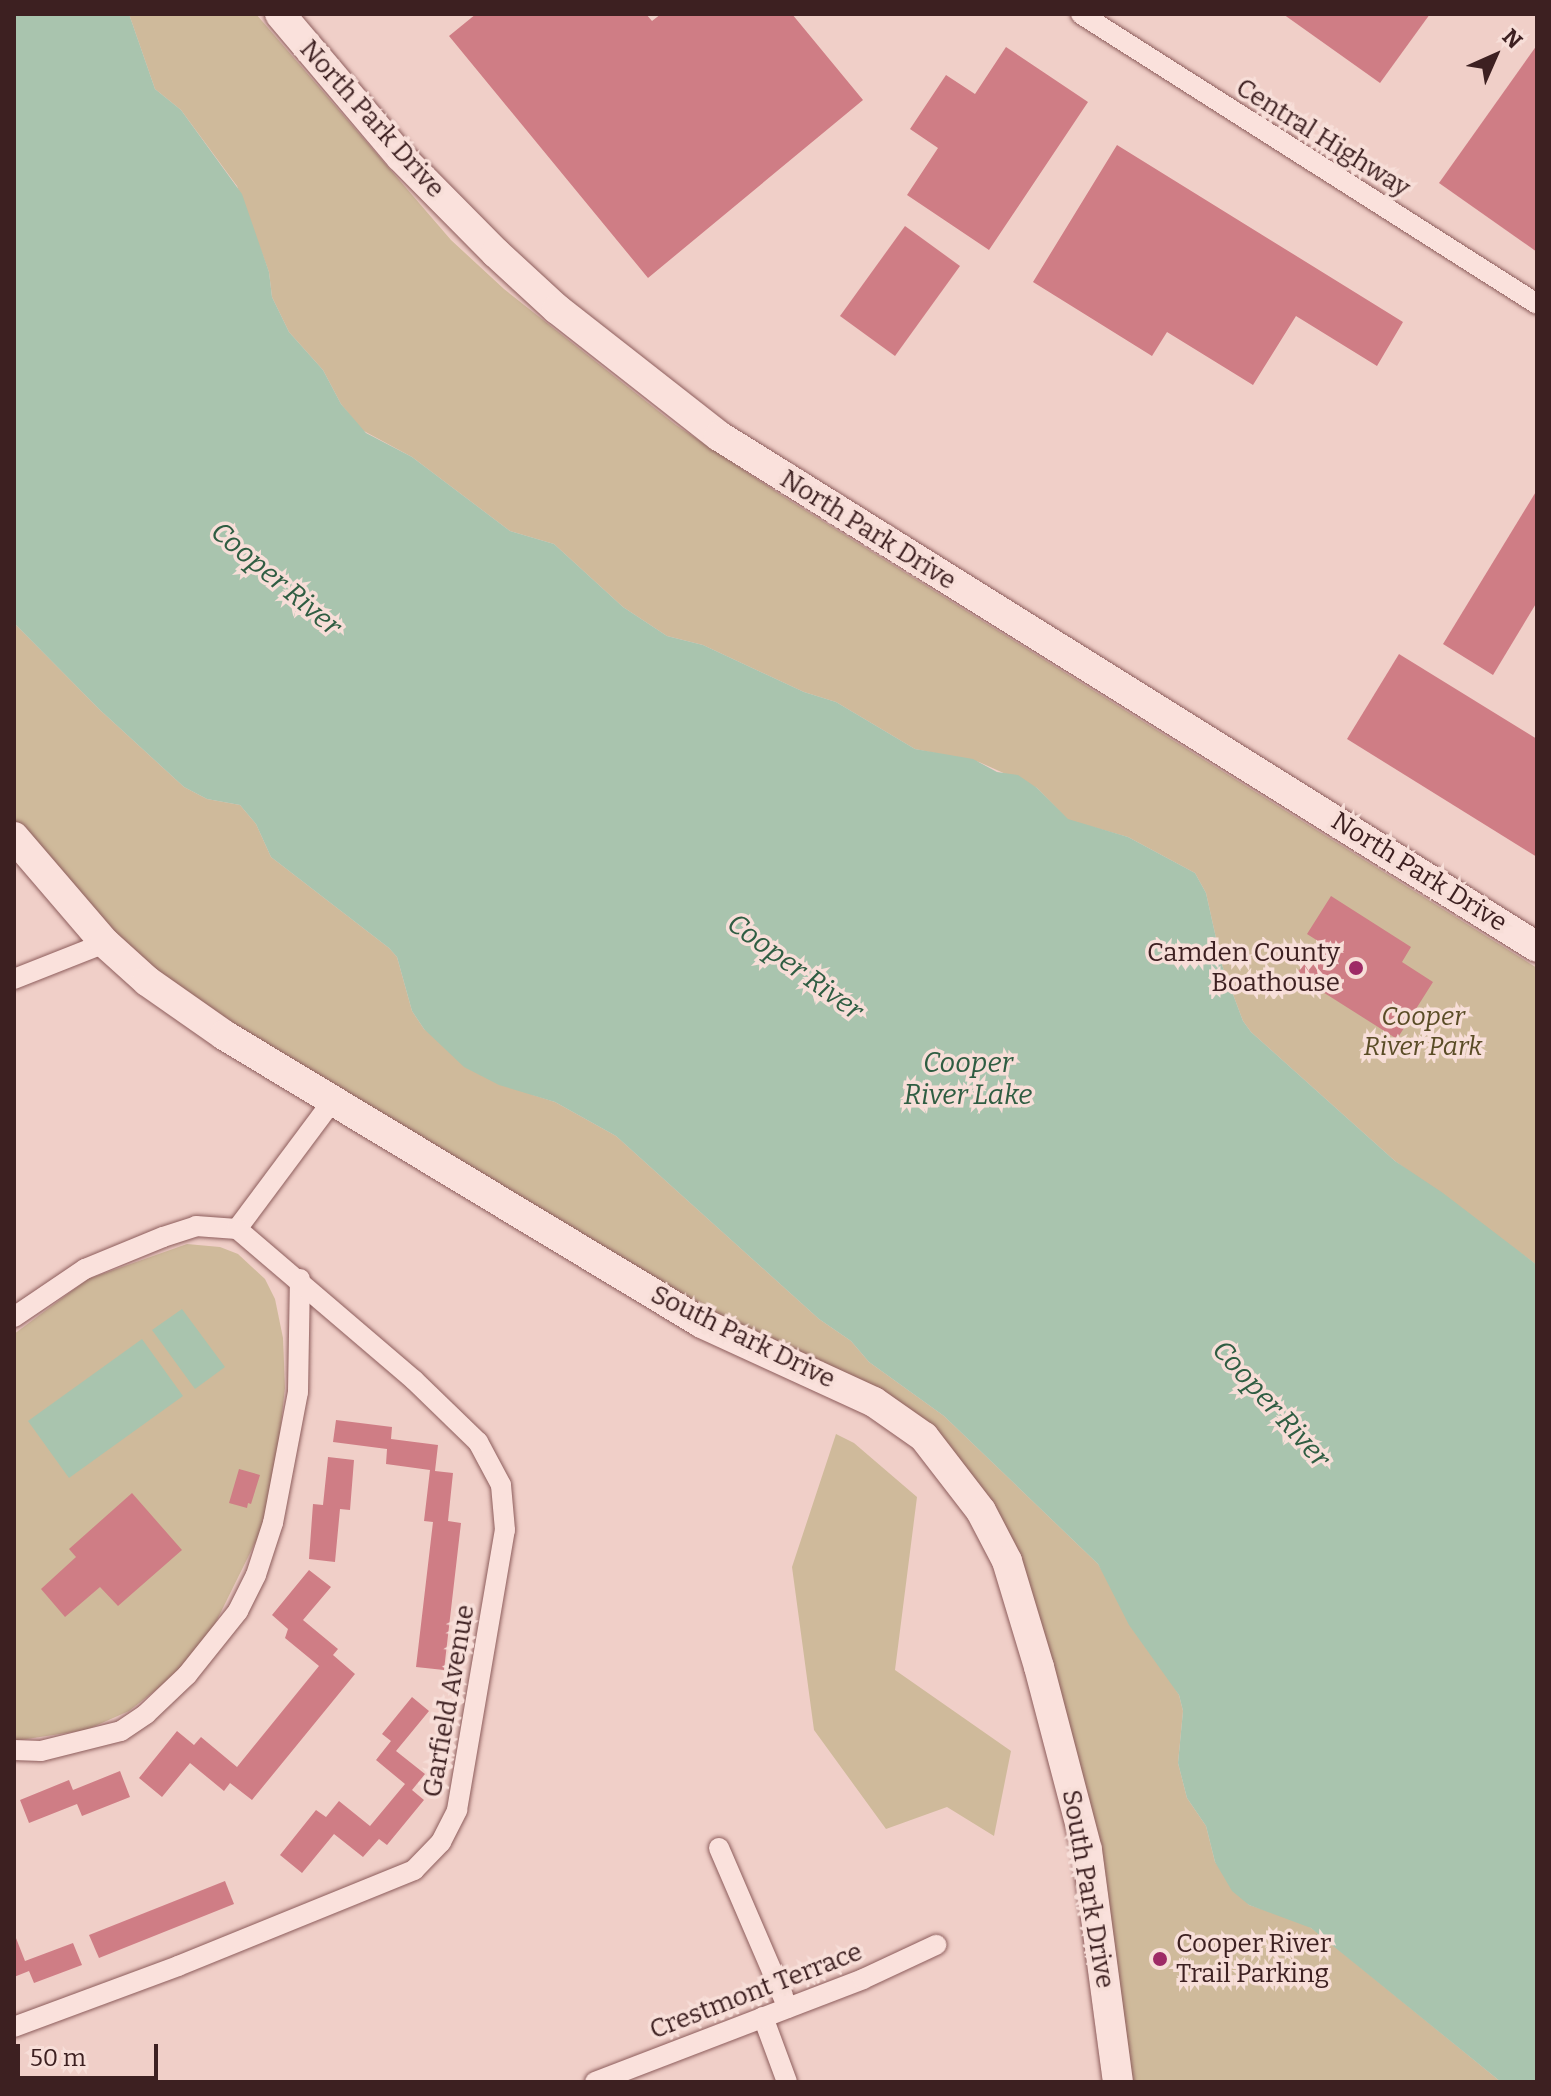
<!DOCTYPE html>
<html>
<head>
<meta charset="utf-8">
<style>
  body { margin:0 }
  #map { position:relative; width:1551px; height:2096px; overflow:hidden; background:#f0cfc8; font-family:Bitter,serif }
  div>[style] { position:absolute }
  .green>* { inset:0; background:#cfba9b }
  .water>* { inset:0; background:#a9c4ae }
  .building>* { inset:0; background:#cf7d85 }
  .roads { filter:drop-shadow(0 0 2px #8d5d5c) drop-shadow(0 0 2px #8d5d5c) }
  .street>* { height:20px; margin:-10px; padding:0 10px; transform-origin:10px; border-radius:10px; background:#fae1dc }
  .secondary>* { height:30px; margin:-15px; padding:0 15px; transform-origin:15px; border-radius:15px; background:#fae1dc }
  .dots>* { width:22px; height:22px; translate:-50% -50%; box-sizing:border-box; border:4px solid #f7ded8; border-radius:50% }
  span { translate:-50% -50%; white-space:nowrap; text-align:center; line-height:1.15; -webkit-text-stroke:7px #f7ded8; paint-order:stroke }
  .street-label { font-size:26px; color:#3d2021 }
  .poi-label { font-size:26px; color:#3d2021 }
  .right { translate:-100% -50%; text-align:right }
  .left { translate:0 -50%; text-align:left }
  .park-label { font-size:26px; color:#5a4c26; font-style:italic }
  .water-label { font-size:28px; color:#2f5d42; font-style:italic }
  .frame { position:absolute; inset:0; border:16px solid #3d2021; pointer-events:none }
  .north { position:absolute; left:1455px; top:16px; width:80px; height:80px; -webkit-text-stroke:6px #f7ded8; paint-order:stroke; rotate:45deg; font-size:22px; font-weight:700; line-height:32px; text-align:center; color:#3d2021 }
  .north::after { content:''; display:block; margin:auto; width:28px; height:36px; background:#3d2021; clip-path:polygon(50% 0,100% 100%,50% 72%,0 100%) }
  .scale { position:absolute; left:16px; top:2044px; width:142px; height:36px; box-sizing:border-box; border:4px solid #3d2021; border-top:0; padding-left:10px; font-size:24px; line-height:28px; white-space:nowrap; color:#3d2021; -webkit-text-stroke:6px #f7ded8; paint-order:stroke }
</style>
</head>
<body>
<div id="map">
  <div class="green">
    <i style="clip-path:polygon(129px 14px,256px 14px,451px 240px,504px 289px,676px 425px,784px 497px,1537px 968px,1537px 1265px,1395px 1161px,1251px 1032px,1243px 1021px,1222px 965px,1206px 893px,1195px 873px,1128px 837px,1068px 820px,1037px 788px,979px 762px,915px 749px,836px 702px,804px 692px,703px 645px,667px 636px,623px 607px,554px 544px,510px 531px,412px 457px,362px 430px,341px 404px,323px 370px,289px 332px,272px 297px,269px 272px,237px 186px,181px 110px,155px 89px)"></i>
    <i style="clip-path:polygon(14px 623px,100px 710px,184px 787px,207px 799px,240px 805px,256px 824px,271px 857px,389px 948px,397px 957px,412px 1011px,424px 1029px,533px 1095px,555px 1102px,616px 1136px,819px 1319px,851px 1341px,869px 1362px,944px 1416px,1098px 1564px,1179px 1695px,1183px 1711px,1178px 1763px,1187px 1798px,1206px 1826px,1215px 1862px,1249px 1905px,1302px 1922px,1317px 1932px,1501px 2082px,1118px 2082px,1039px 1667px,951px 1469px,796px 1365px,224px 1035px,14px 837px)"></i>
    <i style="clip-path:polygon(187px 1244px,220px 1247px,238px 1254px,265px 1279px,275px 1299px,283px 1338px,285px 1388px,276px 1468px,260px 1533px,214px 1626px,188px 1660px,161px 1686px,129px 1711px,86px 1730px,14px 1741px,14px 1334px,88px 1279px)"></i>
    <i style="clip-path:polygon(836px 1434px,854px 1443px,917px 1497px,895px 1670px,1011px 1751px,994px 1836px,947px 1807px,886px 1829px,814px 1730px,792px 1567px)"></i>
  </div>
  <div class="water">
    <i style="clip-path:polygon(14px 14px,129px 14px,155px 89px,181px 110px,242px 194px,269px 272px,272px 297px,289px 332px,323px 370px,341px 404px,366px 433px,412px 457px,510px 531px,554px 544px,623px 607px,667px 636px,703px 645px,804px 692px,836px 702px,915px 749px,973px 759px,997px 772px,1018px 775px,1037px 788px,1068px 819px,1128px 837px,1195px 873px,1206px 893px,1222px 965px,1243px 1021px,1251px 1032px,1395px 1161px,1443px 1193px,1537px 1265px,1537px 2082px,1501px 2082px,1311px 1928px,1249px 1905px,1232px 1891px,1215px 1862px,1206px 1826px,1187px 1798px,1178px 1763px,1183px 1711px,1179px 1695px,1129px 1625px,1098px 1564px,944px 1416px,869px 1362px,851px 1341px,819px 1319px,616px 1136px,555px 1102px,499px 1085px,464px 1067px,424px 1029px,412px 1011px,397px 957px,389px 948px,271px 857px,256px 824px,240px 805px,207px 799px,184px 787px,100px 710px,14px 623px)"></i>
    <i style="clip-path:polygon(182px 1309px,225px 1367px,195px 1389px,152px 1330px)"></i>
    <i style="clip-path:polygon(142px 1339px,183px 1396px,69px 1478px,28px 1421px)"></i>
  </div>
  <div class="building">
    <i style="clip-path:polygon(476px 14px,646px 14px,652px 21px,661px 14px,792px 14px,863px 100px,648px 278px,449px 36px)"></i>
    <i style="clip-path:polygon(1283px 14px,1430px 14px,1380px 83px)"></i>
    <i style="clip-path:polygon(1537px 45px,1537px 252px,1439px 183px)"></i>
    <i style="clip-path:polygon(1006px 47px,1088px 102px,989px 250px,907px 195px,938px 148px,910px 129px,946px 75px,975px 94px)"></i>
    <i style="clip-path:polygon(1117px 145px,1403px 322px,1377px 366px,1296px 316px,1253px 385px,1167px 332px,1152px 356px,1033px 282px)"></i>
    <i style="clip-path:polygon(905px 226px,960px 266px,895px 356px,840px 316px)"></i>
    <i style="clip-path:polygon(1537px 490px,1537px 602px,1493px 675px,1443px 644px)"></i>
    <i style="clip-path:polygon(1399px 654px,1537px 739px,1537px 857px,1347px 739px)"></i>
    <i style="clip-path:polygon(1331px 896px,1411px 947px,1402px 962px,1433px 982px,1397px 1039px,1296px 975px,1318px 941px,1307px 934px)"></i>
    <i style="clip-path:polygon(336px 1420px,392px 1427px,391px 1439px,438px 1445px,435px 1471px,453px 1473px,448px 1521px,461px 1523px,444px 1670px,416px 1667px,433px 1522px,424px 1521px,430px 1470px,386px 1464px,387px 1449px,333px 1442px)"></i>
    <i style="clip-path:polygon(328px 1457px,354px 1460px,350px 1510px,340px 1509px,335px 1562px,309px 1559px,313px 1504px,323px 1505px)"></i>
    <i style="clip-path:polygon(239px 1469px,260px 1475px,251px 1504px,248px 1503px,247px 1508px,229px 1503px)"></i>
    <i style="clip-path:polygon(132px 1493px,182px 1550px,118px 1606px,100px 1587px,65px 1617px,41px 1589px,76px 1557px,69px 1549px)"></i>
    <i style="clip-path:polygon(309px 1570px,331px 1587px,303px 1620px,338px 1649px,333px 1655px,355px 1674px,252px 1800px,230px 1783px,224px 1791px,190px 1763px,162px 1797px,139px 1778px,177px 1731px,194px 1745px,201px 1737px,237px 1767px,319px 1666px,285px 1638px,288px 1629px,272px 1615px)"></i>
    <i style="clip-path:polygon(412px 1697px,429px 1711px,396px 1751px,425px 1774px,412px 1790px,424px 1800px,387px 1845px,379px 1839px,363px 1857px,334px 1834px,302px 1873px,280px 1855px,316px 1810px,326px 1817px,339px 1801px,370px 1826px,405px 1784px,376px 1760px,391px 1741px,382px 1734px)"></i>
    <i style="clip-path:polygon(120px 1771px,130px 1797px,82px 1816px,77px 1804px,29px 1823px,20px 1800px,69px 1780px,73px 1790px)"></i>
    <i style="clip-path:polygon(225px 1881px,234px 1904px,99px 1958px,89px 1935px)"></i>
    <i style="clip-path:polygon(14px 1933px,25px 1961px,73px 1943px,82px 1965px,34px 1983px,29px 1971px,14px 1977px)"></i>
  </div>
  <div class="roads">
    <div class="street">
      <i style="left:1081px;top:14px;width:540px;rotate:32.45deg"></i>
      <i style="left:14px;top:979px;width:98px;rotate:-21.6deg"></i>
      <i style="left:237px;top:1229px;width:161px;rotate:-53.3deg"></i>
      <i style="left:14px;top:1317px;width:86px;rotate:-34.1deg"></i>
      <i style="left:85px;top:1269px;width:84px;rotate:-22.3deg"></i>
      <i style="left:163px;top:1237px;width:35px;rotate:-18deg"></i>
      <i style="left:196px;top:1226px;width:41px;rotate:4.2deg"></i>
      <i style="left:14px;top:1750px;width:27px;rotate:2deg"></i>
      <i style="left:41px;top:1751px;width:82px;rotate:-14deg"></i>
      <i style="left:121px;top:1731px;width:30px;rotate:-34deg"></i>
      <i style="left:146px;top:1714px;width:57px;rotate:-43.6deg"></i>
      <i style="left:187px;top:1675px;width:82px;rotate:-51.4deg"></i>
      <i style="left:238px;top:1611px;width:40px;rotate:-63.4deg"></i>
      <i style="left:256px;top:1575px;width:55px;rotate:-71.9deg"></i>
      <i style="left:273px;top:1523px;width:133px;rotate:-79.2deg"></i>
      <i style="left:298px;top:1392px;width:113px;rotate:-89deg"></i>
      <i style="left:719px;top:1848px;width:174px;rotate:66.7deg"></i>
      <i style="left:763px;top:2017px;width:69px;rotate:69.7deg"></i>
      <i style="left:14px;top:2027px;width:175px;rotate:-20.4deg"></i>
      <i style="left:178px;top:1966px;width:255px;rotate:-22.1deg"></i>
      <i style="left:414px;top:1870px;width:39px;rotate:-46deg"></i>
      <i style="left:441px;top:1842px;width:36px;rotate:-63deg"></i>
      <i style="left:457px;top:1810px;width:284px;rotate:-80.3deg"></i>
      <i style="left:505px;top:1530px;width:45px;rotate:-95.1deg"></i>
      <i style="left:501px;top:1485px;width:49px;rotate:-118.1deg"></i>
      <i style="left:478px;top:1442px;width:89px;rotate:-135.9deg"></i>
      <i style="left:414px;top:1380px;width:233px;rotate:-139.5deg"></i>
      <i style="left:595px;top:2082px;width:287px;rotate:-21deg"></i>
      <i style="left:863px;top:1979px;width:81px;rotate:-25deg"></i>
    </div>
    <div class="secondary">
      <i style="left:280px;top:14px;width:187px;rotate:49.8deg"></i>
      <i style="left:401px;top:157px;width:135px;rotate:45.3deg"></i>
      <i style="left:496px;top:253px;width:83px;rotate:42.6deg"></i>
      <i style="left:557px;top:309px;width:206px;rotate:38.1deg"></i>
      <i style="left:719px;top:436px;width:964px;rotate:31.99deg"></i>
      <i style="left:14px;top:837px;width:140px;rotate:49.4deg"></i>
      <i style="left:105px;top:943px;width:57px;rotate:42.1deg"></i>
      <i style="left:147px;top:981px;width:94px;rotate:35deg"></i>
      <i style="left:224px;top:1035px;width:558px;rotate:31.07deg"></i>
      <i style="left:702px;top:1323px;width:189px;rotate:24.7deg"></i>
      <i style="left:874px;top:1402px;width:61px;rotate:35deg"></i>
      <i style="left:924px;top:1437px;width:93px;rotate:52.4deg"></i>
      <i style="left:981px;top:1511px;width:56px;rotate:62.5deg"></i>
      <i style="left:1007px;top:1561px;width:111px;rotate:73.2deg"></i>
      <i style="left:1039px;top:1667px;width:189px;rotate:75.3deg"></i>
      <i style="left:1087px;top:1850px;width:234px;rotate:82.4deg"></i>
    </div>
  </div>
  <div class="dots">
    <i style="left:1356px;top:968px;background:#9e2a66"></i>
    <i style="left:1160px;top:1959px;background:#9e2a66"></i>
  </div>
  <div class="street-label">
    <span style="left:372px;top:119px;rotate:48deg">North Park Drive</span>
    <span style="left:1323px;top:138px;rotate:32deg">Central Highway</span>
    <span style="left:868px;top:530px;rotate:32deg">North Park Drive</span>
    <span style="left:1419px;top:872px;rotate:32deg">North Park Drive</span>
    <span style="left:743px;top:1337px;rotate:26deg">South Park Drive</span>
    <span style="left:449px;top:1701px;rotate:-80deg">Garfield Avenue</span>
    <span style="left:1088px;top:1889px;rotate:80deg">South Park Drive</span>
    <span style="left:756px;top:1991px;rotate:-21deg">Crestmont Terrace</span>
  </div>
  <div class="poi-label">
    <span class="right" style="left:1340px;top:968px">Camden County<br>Boathouse</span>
    <span class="left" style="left:1176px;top:1959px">Cooper River<br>Trail Parking</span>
  </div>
  <div class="park-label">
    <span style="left:1423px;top:1032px">Cooper<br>River Park</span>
  </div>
  <div class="water-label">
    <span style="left:276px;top:579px;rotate:40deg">Cooper River</span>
    <span style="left:795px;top:967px;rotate:36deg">Cooper River</span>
    <span style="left:968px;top:1079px">Cooper<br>River Lake</span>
    <span style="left:1271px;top:1404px;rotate:48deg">Cooper River</span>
  </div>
  <div class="frame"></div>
  <div class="north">N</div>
  <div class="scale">50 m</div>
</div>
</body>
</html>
